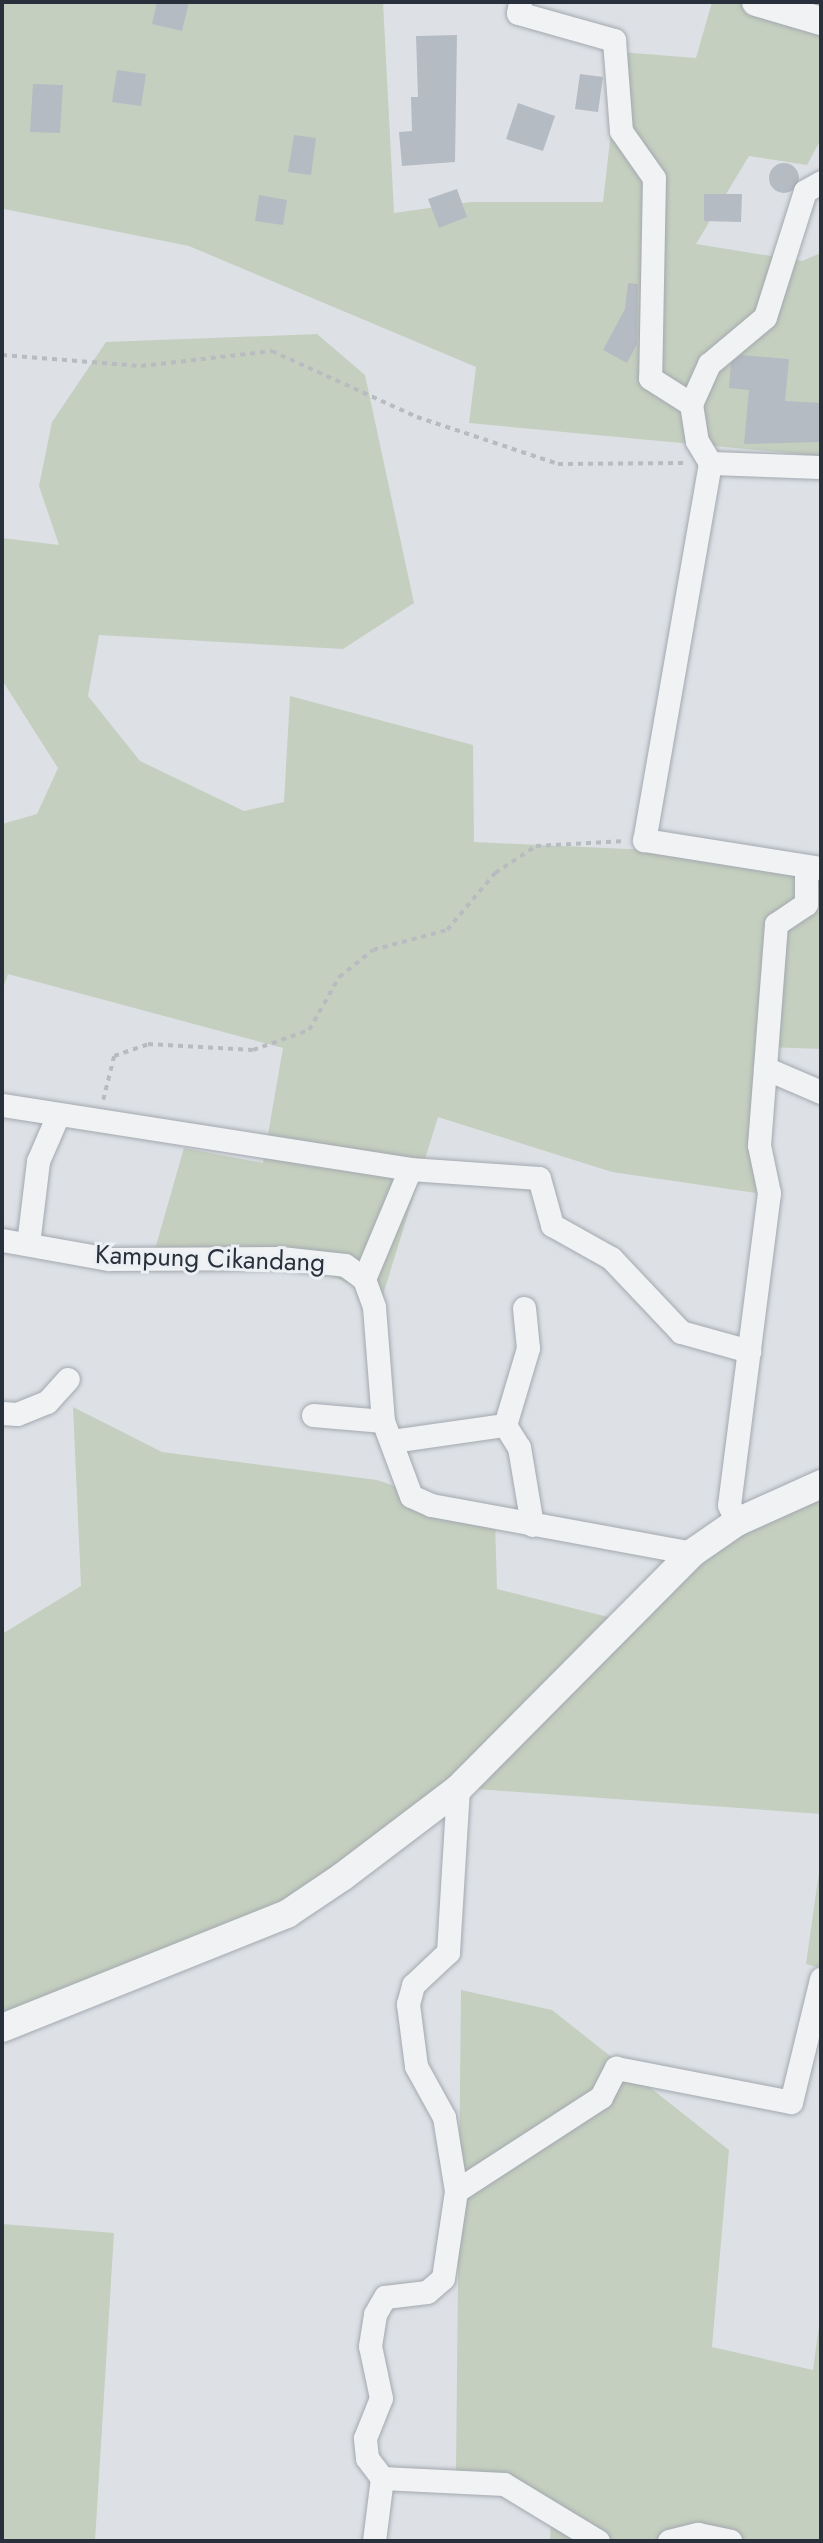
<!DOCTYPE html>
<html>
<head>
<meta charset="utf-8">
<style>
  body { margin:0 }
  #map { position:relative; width:823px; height:2543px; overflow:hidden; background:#dde1e6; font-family:Jost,sans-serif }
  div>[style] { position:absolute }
  .green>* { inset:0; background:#c4cfbf }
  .building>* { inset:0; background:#b5bbc2 }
  .round { border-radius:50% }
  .path>* { height:3.5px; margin-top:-1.75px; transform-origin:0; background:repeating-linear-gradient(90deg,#b8bcc0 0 5px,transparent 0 10px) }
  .roads { filter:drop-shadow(0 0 2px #a3a8af) drop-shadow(0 0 2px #a3a8af) }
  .minor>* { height:23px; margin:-11.5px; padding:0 11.5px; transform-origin:11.5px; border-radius:11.5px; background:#f0f2f4 }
  .tertiary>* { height:28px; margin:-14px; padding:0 14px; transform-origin:14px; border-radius:14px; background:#f0f2f4 }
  span { translate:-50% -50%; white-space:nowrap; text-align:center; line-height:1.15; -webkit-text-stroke:6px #ecf0f4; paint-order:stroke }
  .street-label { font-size:26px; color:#28303b }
  .frame { position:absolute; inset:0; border:4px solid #28303b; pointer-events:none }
</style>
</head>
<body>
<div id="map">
  <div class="green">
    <i style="clip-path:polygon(2px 2px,383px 2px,394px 213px,471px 202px,603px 202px,620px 52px,696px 58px,712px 2px,821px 2px,821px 139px,807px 165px,749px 156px,696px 244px,802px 261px,821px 253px,821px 456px,469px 423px,476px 367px,189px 246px,4px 209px)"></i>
    <i style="clip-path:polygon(317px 334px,365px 375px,414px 603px,343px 649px,99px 635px,88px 696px,140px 761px,244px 811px,284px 802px,290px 696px,473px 745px,474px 842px,821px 858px,821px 1049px,767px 1047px,756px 1193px,612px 1172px,438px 1117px,382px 1298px,272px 1250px,153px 1256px,184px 1148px,263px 1163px,283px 1048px,8px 974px,2px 991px,2px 824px,37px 814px,58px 768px,2px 680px,2px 538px,59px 545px,39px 486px,52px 422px,106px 342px)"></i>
    <i style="clip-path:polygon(73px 1407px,162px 1452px,377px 1480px,495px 1520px,497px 1589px,612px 1618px,821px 1482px,821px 1814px,449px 1787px,276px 1920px,2px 2033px,2px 1634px,81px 1586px)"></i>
    <i style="clip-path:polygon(821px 1858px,821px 1968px,806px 1964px)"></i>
    <i style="clip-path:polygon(461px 1990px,552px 2010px,729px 2150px,712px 2347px,813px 2370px,821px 2311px,821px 2541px,550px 2541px,552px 2502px,456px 2470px)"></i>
    <i style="clip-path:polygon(2px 2224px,114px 2233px,95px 2541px,2px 2541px)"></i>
  </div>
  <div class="building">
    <i style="clip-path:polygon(157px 2px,189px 2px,182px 31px,152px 24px)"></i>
    <i style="clip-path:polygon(457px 35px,455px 162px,402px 166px,399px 132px,412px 131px,411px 97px,418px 97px,416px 36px)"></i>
    <i style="clip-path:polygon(117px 70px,146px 74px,141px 106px,112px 102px)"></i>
    <i style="clip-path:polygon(580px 74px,603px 77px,598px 112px,575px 109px)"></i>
    <i style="clip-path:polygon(33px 84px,63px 85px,60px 133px,30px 132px)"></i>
    <i style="clip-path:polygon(518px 103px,555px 116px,543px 151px,506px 139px)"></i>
    <i style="clip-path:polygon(294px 135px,316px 138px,311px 175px,288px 172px)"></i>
    <i class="round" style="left:769px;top:163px;width:30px;height:30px"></i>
    <i style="clip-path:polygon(457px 189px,467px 217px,439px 228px,428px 199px)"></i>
    <i style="clip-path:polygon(704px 194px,742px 194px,741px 222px,704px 221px)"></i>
    <i style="clip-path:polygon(259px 195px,287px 200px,283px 225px,255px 221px)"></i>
    <i style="clip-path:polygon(628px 283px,638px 284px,637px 344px,627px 363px,603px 350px,625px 309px)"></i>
    <i style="clip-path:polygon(741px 355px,789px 359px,785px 401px,821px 403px,821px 442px,744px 444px,749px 390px,729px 388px,731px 363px)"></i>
  </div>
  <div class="path">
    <i style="left:2px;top:355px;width:139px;rotate:4.5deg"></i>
    <i style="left:141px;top:366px;width:132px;rotate:-6.5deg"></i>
    <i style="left:272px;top:351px;width:159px;rotate:24.5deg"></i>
    <i style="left:417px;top:417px;width:149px;rotate:18.4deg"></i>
    <i style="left:558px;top:464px;width:126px;rotate:-0.5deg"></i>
    <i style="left:103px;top:1100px;width:45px;rotate:-76deg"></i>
    <i style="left:114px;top:1056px;width:36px;rotate:-19deg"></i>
    <i style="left:148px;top:1044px;width:105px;rotate:3.3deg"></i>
    <i style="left:253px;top:1050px;width:59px;rotate:-19.7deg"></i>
    <i style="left:309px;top:1030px;width:61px;rotate:-60.5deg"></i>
    <i style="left:339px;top:977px;width:43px;rotate:-38.5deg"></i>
    <i style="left:373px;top:950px;width:77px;rotate:-15.1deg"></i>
    <i style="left:447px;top:930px;width:75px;rotate:-49.9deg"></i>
    <i style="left:495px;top:873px;width:49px;rotate:-33.4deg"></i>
    <i style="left:536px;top:846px;width:89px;rotate:-3.2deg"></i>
  </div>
  <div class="roads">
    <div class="minor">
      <i style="left:520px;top:2px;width:11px;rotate:100deg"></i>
      <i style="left:518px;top:13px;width:100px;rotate:15.7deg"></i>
      <i style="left:614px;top:40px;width:91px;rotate:85.6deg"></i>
      <i style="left:621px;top:131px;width:57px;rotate:54.9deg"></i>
      <i style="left:654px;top:178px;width:200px;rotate:91.1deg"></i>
      <i style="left:650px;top:378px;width:49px;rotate:32.4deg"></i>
      <i style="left:691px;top:404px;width:37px;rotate:81deg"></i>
      <i style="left:697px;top:441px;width:26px;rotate:59deg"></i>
      <i style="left:710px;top:463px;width:383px;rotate:99.9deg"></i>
      <i style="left:644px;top:840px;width:179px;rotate:9deg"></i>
      <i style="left:691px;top:404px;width:44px;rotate:-65.8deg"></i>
      <i style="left:709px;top:364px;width:73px;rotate:-40deg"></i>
      <i style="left:765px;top:317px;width:132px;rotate:-72.4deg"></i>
      <i style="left:805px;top:191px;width:18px;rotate:-29deg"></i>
      <i style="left:710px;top:463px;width:111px;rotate:2.1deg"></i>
      <i style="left:765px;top:1068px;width:61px;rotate:23.2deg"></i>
      <i style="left:2px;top:1105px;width:413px;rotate:8.9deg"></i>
      <i style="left:2px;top:1240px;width:109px;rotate:10.1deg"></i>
      <i style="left:109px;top:1259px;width:172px;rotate:-0.3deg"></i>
      <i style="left:281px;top:1258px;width:64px;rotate:6.2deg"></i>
      <i style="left:345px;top:1265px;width:24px;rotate:36deg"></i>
      <i style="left:364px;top:1279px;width:30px;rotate:70deg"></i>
      <i style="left:374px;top:1307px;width:114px;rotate:85.5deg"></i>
      <i style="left:383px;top:1421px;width:80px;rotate:69.5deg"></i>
      <i style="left:411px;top:1496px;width:22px;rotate:24deg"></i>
      <i style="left:431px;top:1505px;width:265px;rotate:10.4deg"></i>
      <i style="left:28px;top:1244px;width:84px;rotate:-83.1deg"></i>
      <i style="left:38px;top:1161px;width:50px;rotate:-66.5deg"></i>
      <i style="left:364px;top:1279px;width:119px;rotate:-67.3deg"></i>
      <i style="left:410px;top:1169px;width:129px;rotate:4deg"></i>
      <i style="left:539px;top:1178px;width:49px;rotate:74.5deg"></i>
      <i style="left:552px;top:1225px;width:68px;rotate:29.2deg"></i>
      <i style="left:611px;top:1258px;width:102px;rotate:46.6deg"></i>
      <i style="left:681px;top:1332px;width:71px;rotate:15.6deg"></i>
      <i style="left:524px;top:1308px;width:40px;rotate:84.3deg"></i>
      <i style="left:528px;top:1348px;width:80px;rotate:106.6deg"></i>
      <i style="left:505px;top:1425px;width:26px;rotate:58deg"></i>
      <i style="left:519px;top:1447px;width:79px;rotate:80.5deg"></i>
      <i style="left:2px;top:1413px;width:15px;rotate:4deg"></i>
      <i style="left:17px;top:1414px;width:32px;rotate:-22deg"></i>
      <i style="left:47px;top:1402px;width:31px;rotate:-48deg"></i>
      <i style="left:313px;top:1415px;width:70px;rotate:4.9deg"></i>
      <i style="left:392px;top:1441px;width:114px;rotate:-8.1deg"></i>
      <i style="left:737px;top:1522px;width:19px;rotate:-115deg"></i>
      <i style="left:729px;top:1505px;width:315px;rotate:-82.7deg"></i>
      <i style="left:769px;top:1193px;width:49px;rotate:-101.8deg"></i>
      <i style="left:759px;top:1145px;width:222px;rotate:-85.6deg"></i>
      <i style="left:776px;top:924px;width:36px;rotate:-34deg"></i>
      <i style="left:806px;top:904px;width:37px;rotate:-90deg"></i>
      <i style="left:456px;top:2191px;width:173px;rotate:-33deg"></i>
      <i style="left:601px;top:2097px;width:33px;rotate:-63deg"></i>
      <i style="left:616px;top:2068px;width:178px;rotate:11deg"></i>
      <i style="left:791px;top:2102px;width:127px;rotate:-76.3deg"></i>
      <i style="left:382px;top:2478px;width:122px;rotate:2.8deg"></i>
      <i style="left:504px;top:2484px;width:110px;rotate:31.2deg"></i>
      <i style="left:374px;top:2541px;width:64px;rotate:-82.8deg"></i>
      <i style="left:382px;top:2478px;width:25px;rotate:-127deg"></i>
      <i style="left:367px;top:2458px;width:20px;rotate:-96deg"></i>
      <i style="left:365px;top:2438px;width:43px;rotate:-68.2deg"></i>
      <i style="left:381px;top:2398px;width:53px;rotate:-101.9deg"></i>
      <i style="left:370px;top:2346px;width:32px;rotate:-81deg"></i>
      <i style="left:375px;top:2314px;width:20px;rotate:-60deg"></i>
      <i style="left:385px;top:2297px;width:42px;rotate:-6.8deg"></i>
      <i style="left:427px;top:2292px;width:21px;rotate:-41deg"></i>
      <i style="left:443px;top:2278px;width:88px;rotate:-81.5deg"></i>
      <i style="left:456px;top:2191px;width:75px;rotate:-99.2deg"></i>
      <i style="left:444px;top:2117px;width:58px;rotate:-118.8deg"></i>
      <i style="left:416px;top:2066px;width:63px;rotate:-97.4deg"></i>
      <i style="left:408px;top:2004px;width:20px;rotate:-75deg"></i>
      <i style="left:413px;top:1985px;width:48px;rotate:-43.3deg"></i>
      <i style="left:448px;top:1952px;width:163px;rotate:-86.5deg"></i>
      <i style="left:669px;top:2541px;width:30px;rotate:-14deg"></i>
      <i style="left:698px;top:2534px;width:33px;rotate:12deg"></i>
    </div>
    <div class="tertiary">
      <i style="left:756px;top:2px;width:68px;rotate:16.3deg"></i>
      <i style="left:2px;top:2028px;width:307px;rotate:-21.8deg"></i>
      <i style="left:287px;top:1914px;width:66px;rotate:-33.9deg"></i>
      <i style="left:342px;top:1877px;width:146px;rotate:-37.2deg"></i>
      <i style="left:458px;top:1789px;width:332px;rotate:-45.2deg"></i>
      <i style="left:692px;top:1553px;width:55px;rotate:-34.6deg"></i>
      <i style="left:737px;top:1522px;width:92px;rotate:-24.3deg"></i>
    </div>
  </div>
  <div class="street-label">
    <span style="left:210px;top:1259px;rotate:2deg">Kampung Cikandang</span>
  </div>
  <div class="frame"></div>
</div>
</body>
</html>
